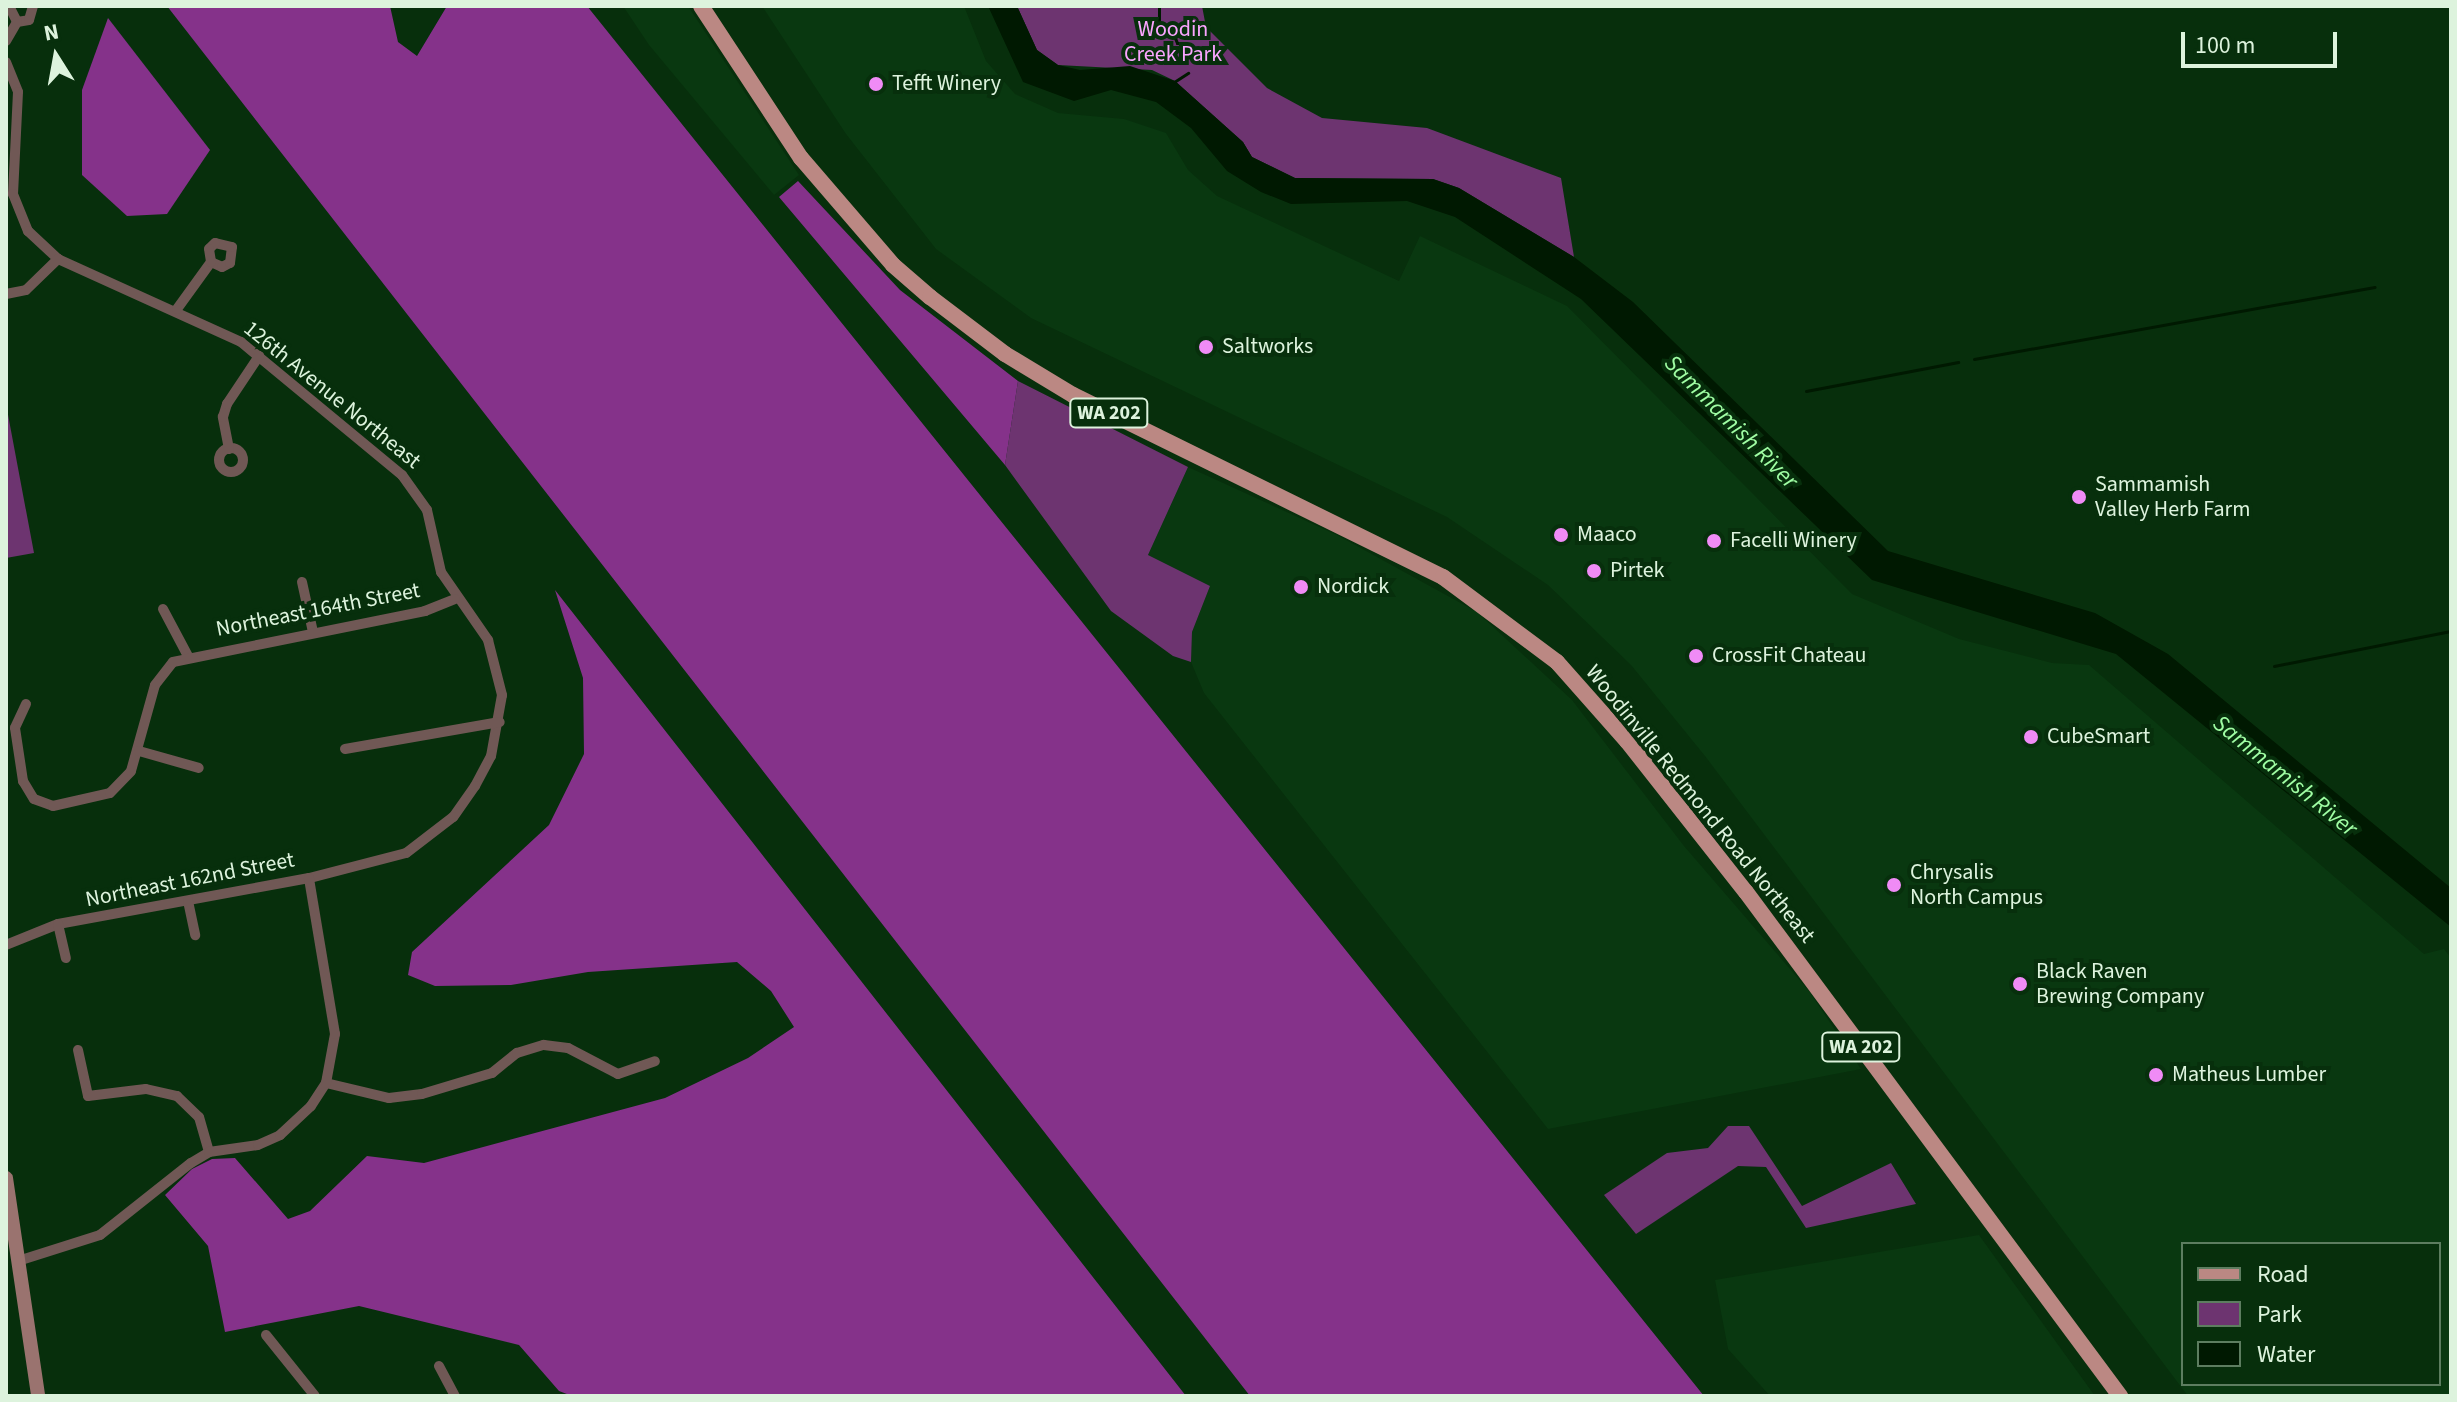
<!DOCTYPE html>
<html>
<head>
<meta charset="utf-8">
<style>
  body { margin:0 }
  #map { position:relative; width:2457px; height:1402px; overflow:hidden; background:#072f0c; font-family:"Source Sans 3",sans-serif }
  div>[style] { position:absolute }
  .built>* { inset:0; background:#093810 }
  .green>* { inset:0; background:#6d3470 }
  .forest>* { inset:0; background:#85328a }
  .water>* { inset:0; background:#001901 }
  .stream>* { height:3px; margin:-1.5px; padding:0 1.5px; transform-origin:1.5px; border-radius:1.5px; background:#001901 }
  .street>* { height:10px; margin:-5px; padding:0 5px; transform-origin:5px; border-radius:5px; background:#705855 }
  .street>.ring { margin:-5px; padding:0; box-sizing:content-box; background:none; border:10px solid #705855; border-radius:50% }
  .secondary>* { height:14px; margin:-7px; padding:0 7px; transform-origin:7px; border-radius:7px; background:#9a736f }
  .primary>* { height:16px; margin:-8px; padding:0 8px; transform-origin:8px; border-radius:8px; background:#bb8883 }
  .dots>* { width:22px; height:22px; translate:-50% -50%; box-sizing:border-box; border:4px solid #072f0c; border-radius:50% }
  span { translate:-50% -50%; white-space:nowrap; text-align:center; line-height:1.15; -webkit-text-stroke:8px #072f0c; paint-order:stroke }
  .shield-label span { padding:2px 6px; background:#072f0c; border:2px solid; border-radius:6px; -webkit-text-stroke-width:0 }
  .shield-label { font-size:20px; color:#ddf3dd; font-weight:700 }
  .park-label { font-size:22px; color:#faa5ff }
  .poi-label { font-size:22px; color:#ddf3dd }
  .left { translate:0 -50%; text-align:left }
  .street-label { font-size:22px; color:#ddf3dd }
  .water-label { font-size:24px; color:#a0fea4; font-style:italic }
  .frame { position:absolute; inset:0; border:8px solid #ddf3dd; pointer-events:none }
  .legend { position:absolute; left:2181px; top:1242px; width:260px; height:144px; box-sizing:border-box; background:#072f0c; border:2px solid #5d7d60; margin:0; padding:10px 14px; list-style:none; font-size:24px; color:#ddf3dd }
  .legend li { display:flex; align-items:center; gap:16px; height:40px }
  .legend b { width:40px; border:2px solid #5d7d60 }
  .north { position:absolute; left:16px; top:16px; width:80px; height:80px; -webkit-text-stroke:6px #072f0c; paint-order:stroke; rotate:349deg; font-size:22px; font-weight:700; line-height:32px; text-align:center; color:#ddf3dd }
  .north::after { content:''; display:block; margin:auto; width:28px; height:36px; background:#ddf3dd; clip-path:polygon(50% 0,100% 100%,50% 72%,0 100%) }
  .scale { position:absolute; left:2181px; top:32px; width:156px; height:36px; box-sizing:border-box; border:4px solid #ddf3dd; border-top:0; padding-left:10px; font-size:24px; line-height:28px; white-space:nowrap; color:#ddf3dd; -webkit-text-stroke:6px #072f0c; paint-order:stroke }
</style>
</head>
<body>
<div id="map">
  <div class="built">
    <i style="clip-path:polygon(623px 6px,688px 6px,799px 175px,774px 195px,649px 45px)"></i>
    <i style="clip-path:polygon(evenodd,762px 6px,964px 6px,986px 61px,1015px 94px,1058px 113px,1124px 119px,1166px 133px,1188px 170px,1217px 196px,1399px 281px,1420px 236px,1567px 306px,1852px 594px,1959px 639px,2052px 663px,2089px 665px,2424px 954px,2444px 949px,2451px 958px,2451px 1396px,2188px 1396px,1705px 756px,1631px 665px,1548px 585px,1447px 517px,1031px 318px,936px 249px,846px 134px,762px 6px,2183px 1244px,2439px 1244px,2439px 1384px,2183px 1384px,2183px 1244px)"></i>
    <i style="clip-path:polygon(1188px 467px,1337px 535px,1477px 612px,1572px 700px,1684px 846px,1809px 991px,1861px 1069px,1548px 1129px,1204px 693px,1191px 662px,1192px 632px,1210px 586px,1148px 555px)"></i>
    <i style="clip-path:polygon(1979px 1235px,2095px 1396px,1770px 1396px,1728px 1349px,1715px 1280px)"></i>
  </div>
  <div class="green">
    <i style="clip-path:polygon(1017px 6px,1202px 6px,1206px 27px,1267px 88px,1322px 118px,1427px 128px,1561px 178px,1574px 257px,1459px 188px,1433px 179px,1295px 178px,1252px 157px,1243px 142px,1175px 81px,1152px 70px,1058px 65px,1037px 50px)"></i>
    <i style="clip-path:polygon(1018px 381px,1188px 467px,1148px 555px,1210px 586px,1192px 632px,1191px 662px,1173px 656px,1111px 611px,1005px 465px)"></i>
    <i style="clip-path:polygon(6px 404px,34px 553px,6px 558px)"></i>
    <i style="clip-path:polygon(1728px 1126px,1749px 1126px,1802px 1206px,1891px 1163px,1916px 1204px,1806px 1228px,1766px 1167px,1738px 1166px,1636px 1234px,1604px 1195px,1667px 1153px,1708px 1148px)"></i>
  </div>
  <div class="forest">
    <i style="clip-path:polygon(167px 6px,390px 6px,398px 42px,417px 56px,447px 6px,587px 6px,1704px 1396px,1250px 1396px)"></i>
    <i style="clip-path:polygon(108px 18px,210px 150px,167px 214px,127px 216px,82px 175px,82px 90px)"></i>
    <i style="clip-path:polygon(798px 181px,900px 290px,1018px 381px,1005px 465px,779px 197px)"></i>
    <i style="clip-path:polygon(555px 590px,1186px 1396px,572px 1396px,559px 1391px,519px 1345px,359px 1306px,225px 1332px,208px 1246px,165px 1195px,192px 1169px,212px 1159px,235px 1158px,288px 1219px,310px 1211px,367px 1156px,424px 1163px,665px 1098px,748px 1058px,794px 1027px,771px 991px,737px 962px,588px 972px,511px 985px,435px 986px,408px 975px,412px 952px,549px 825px,584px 754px,583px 678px)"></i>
  </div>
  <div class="water">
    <i style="clip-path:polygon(988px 6px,1017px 6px,1037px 50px,1058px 65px,1080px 70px,1130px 66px,1175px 81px,1243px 142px,1252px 157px,1295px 178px,1433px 179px,1459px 188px,1574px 257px,1633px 302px,1888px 551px,2095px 613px,2168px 654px,2451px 888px,2451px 927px,2116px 654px,1872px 580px,1581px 299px,1455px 217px,1407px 201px,1291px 204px,1261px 192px,1227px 171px,1191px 128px,1156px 102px,1111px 90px,1074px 101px,1023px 82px)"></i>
  </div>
  <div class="stream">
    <i style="left:1159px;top:6px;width:18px;rotate:90deg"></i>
    <i style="left:1159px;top:24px;width:13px;rotate:18deg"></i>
    <i style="left:1171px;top:28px;width:16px;rotate:68deg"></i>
    <i style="left:1177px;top:43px;width:13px;rotate:4deg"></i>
    <i style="left:1190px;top:44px;width:11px;rotate:56deg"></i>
    <i style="left:1174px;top:82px;width:17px;rotate:-33deg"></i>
    <i style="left:1974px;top:359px;width:407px;rotate:-10.2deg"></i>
    <i style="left:1806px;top:391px;width:155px;rotate:-10.8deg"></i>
    <i style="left:2274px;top:666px;width:180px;rotate:-11.2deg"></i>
  </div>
  <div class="street">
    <i style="left:9px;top:6px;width:18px;rotate:63deg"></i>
    <i style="left:17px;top:22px;width:12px;rotate:-9deg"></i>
    <i style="left:29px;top:20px;width:15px;rotate:-74deg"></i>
    <i style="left:6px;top:41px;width:22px;rotate:-60deg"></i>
    <i style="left:6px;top:62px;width:32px;rotate:68deg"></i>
    <i style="left:18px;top:92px;width:102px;rotate:92.8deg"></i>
    <i style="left:13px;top:194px;width:40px;rotate:68deg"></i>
    <i style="left:28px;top:231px;width:41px;rotate:43deg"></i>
    <i style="left:58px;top:259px;width:201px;rotate:24.4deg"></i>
    <i style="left:241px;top:342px;width:209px;rotate:39.6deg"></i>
    <i style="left:402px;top:475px;width:43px;rotate:54.5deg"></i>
    <i style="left:427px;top:510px;width:64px;rotate:77.3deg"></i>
    <i style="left:441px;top:572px;width:83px;rotate:55.3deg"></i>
    <i style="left:488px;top:640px;width:57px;rotate:75.7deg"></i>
    <i style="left:502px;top:695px;width:62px;rotate:100.2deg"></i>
    <i style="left:491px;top:756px;width:34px;rotate:118deg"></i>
    <i style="left:475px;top:786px;width:38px;rotate:125deg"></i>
    <i style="left:453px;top:817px;width:59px;rotate:142.5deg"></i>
    <i style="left:406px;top:853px;width:100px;rotate:165.5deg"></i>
    <i style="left:309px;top:878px;width:255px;rotate:169.6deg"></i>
    <i style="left:58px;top:924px;width:56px;rotate:158deg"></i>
    <i style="left:6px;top:294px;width:20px;rotate:-11deg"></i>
    <i style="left:26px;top:290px;width:45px;rotate:-44.1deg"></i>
    <i style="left:177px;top:309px;width:58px;rotate:-54.1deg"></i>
    <i style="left:211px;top:262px;width:12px;rotate:24deg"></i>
    <i style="left:222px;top:267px;width:9px;rotate:-27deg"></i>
    <i style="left:230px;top:263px;width:16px;rotate:-83deg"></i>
    <i style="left:232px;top:247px;width:17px;rotate:-167deg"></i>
    <i style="left:215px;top:243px;width:8px;rotate:135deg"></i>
    <i style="left:209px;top:249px;width:13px;rotate:81deg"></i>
    <i class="ring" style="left:219px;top:448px;width:14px;height:14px"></i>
    <i style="left:229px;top:449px;width:33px;rotate:-101deg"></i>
    <i style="left:223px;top:417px;width:14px;rotate:-73deg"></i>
    <i style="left:227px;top:404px;width:58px;rotate:-56.3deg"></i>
    <i style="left:302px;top:582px;width:51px;rotate:77.6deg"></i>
    <i style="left:163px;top:609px;width:53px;rotate:62deg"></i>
    <i style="left:26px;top:704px;width:26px;rotate:115deg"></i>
    <i style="left:15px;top:728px;width:54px;rotate:81.4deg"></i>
    <i style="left:23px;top:781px;width:21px;rotate:59deg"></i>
    <i style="left:34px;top:799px;width:20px;rotate:20deg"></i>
    <i style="left:53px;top:806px;width:58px;rotate:-12.8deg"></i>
    <i style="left:110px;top:793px;width:30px;rotate:-46deg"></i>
    <i style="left:131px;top:771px;width:89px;rotate:-74.4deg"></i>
    <i style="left:155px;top:685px;width:29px;rotate:-52deg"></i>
    <i style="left:173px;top:662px;width:257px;rotate:-11.4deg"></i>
    <i style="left:425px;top:611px;width:32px;rotate:-22deg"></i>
    <i style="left:345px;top:749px;width:157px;rotate:-9.9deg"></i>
    <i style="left:139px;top:751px;width:62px;rotate:15.8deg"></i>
    <i style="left:188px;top:901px;width:35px;rotate:78deg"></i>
    <i style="left:58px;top:924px;width:35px;rotate:77deg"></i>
    <i style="left:78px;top:1050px;width:47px;rotate:77.7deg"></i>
    <i style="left:88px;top:1096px;width:58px;rotate:-6.9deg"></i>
    <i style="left:146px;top:1089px;width:32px;rotate:13deg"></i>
    <i style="left:177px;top:1096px;width:30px;rotate:44deg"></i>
    <i style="left:199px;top:1117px;width:36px;rotate:74deg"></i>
    <i style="left:326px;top:1083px;width:65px;rotate:13.4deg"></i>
    <i style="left:389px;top:1098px;width:33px;rotate:-7deg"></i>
    <i style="left:422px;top:1094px;width:73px;rotate:-16.7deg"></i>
    <i style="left:492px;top:1073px;width:32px;rotate:-39deg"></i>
    <i style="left:517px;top:1053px;width:28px;rotate:-17deg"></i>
    <i style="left:544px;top:1045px;width:24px;rotate:7deg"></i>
    <i style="left:568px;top:1048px;width:56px;rotate:27.5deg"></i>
    <i style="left:618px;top:1074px;width:39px;rotate:-19deg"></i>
    <i style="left:18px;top:1261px;width:86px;rotate:-17.6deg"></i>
    <i style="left:100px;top:1235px;width:116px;rotate:-38.4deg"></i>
    <i style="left:191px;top:1163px;width:21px;rotate:-31deg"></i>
    <i style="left:209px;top:1152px;width:49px;rotate:-8.1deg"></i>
    <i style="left:258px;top:1145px;width:24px;rotate:-24deg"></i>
    <i style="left:280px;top:1135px;width:42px;rotate:-43.1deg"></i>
    <i style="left:311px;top:1106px;width:27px;rotate:-57deg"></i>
    <i style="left:326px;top:1083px;width:50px;rotate:-79.6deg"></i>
    <i style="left:335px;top:1034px;width:158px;rotate:-99.5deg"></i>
    <i style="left:266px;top:1335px;width:78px;rotate:51.2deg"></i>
    <i style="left:439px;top:1366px;width:34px;rotate:62deg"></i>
  </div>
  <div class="secondary">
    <i style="left:6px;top:1178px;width:220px;rotate:81.6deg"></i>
  </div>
  <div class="primary">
    <i style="left:701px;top:6px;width:182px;rotate:56.7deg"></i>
    <i style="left:801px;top:158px;width:141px;rotate:49.3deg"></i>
    <i style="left:893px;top:265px;width:49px;rotate:40.9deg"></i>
    <i style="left:930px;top:297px;width:94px;rotate:37.2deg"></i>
    <i style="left:1005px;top:354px;width:79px;rotate:31.1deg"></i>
    <i style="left:1073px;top:395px;width:412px;rotate:26.2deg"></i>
    <i style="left:1443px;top:577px;width:142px;rotate:36.7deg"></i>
    <i style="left:1557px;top:662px;width:106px;rotate:48.5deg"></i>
    <i style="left:1627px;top:741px;width:192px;rotate:51.8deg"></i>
    <i style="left:1746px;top:892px;width:628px;rotate:53.42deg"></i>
  </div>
  <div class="dots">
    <i style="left:876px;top:84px;background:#f08bf6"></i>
    <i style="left:1206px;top:347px;background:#f08bf6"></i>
    <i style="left:2079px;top:497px;background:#f08bf6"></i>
    <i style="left:1561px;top:535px;background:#f08bf6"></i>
    <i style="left:1714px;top:541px;background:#f08bf6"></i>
    <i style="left:1594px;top:571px;background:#f08bf6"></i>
    <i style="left:1301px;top:587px;background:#f08bf6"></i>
    <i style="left:1696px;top:656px;background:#f08bf6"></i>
    <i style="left:2031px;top:737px;background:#f08bf6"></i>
    <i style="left:1894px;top:885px;background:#f08bf6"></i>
    <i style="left:2020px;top:984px;background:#f08bf6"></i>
    <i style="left:2156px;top:1075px;background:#f08bf6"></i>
  </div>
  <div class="shield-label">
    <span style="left:1109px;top:413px">WA 202</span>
    <span style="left:1861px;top:1047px">WA 202</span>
  </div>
  <div class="park-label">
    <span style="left:1173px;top:42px">Woodin<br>Creek Park</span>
  </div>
  <div class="poi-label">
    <span class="left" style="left:892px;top:84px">Tefft Winery</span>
    <span class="left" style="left:1222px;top:347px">Saltworks</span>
    <span class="left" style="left:2095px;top:497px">Sammamish<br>Valley Herb Farm</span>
    <span class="left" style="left:1577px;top:535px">Maaco</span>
    <span class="left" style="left:1730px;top:541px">Facelli Winery</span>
    <span class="left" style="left:1610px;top:571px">Pirtek</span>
    <span class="left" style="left:1317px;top:587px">Nordick</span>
    <span class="left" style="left:1712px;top:656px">CrossFit Chateau</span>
    <span class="left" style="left:2047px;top:737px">CubeSmart</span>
    <span class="left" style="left:1910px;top:885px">Chrysalis<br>North Campus</span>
    <span class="left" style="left:2036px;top:984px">Black Raven<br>Brewing Company</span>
    <span class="left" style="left:2172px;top:1075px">Matheus Lumber</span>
  </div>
  <div class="street-label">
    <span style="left:332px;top:395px;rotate:39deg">126th Avenue Northeast</span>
    <span style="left:318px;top:610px;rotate:-11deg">Northeast 164th Street</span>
    <span style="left:1700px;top:804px;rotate:51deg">Woodinville Redmond Road Northeast</span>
    <span style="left:190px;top:880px;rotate:-11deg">Northeast 162nd Street</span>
  </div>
  <div class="water-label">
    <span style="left:1731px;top:422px;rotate:45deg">Sammamish River</span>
    <span style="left:2285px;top:776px;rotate:39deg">Sammamish River</span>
  </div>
  <div class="frame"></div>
  <ul class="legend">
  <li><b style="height:10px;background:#bb8883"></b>Road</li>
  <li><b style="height:22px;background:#6d3470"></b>Park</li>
  <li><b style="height:22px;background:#001901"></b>Water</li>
  </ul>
  <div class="north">N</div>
  <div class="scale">100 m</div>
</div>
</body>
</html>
